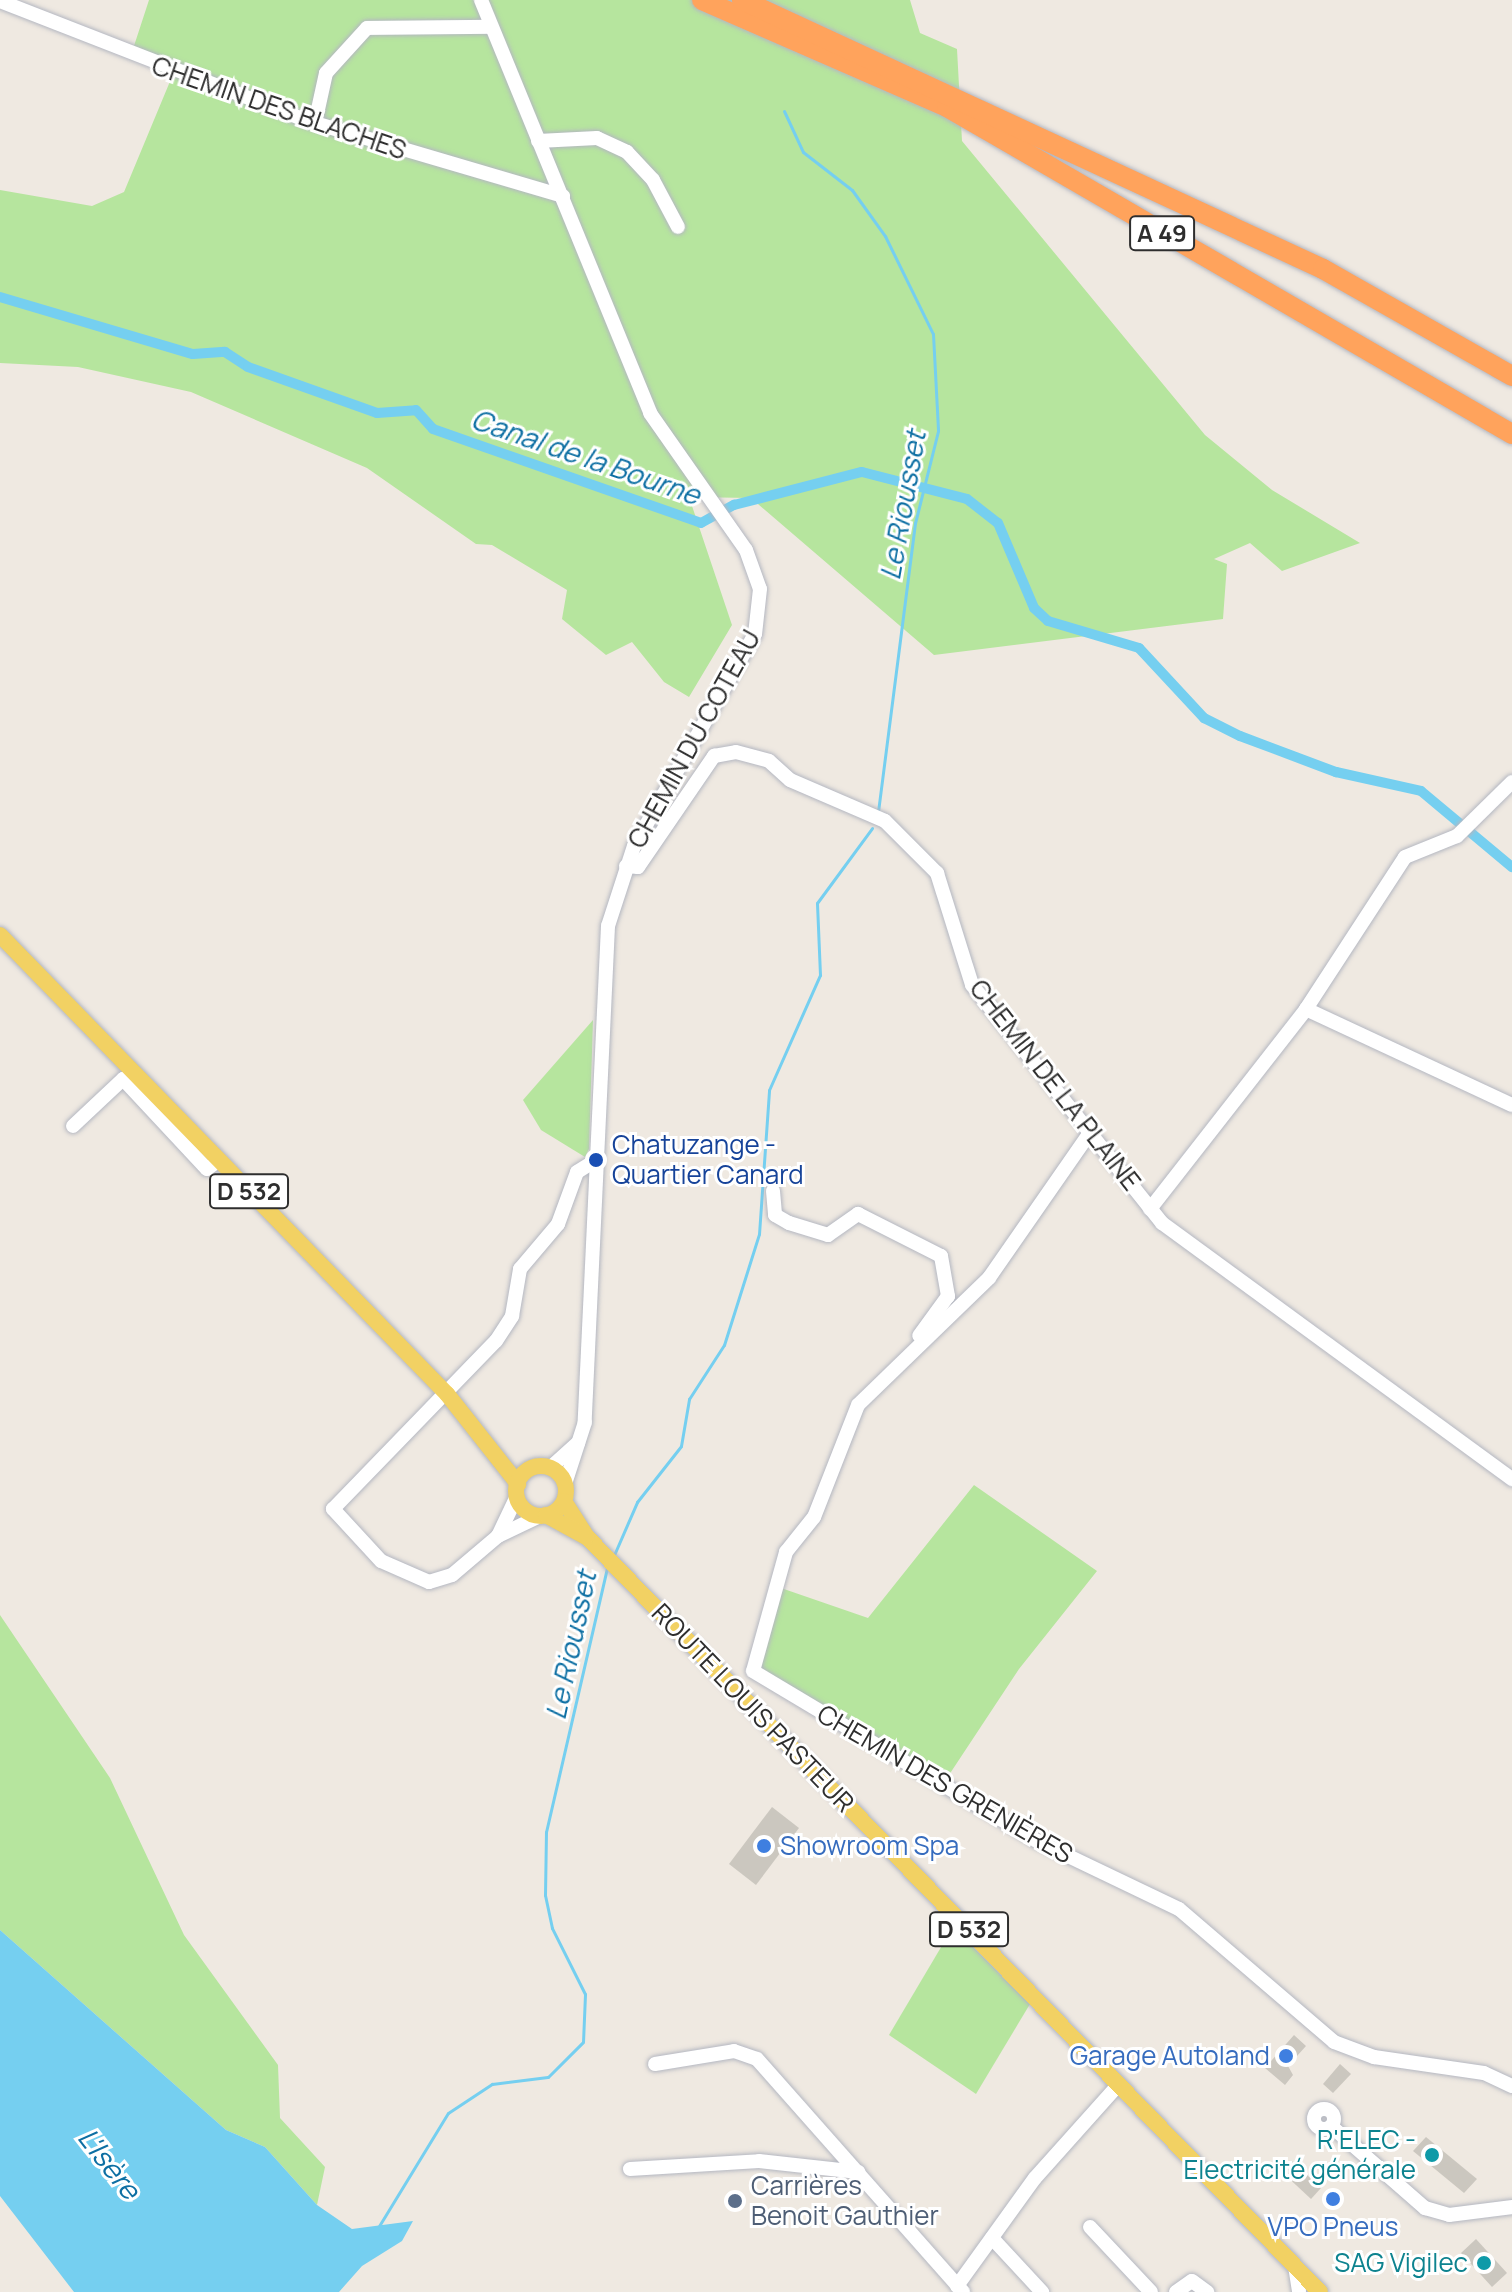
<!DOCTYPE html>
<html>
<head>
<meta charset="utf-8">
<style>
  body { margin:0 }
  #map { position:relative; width:1512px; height:2292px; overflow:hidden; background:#efe9e1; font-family:Manrope,sans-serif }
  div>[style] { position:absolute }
  .green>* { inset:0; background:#b6e59e }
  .water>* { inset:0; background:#75cff0 }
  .stream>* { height:3px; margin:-1.5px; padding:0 1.5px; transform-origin:1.5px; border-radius:1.5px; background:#75cff0 }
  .canal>* { height:10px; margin:-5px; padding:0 5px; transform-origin:5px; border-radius:5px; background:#75cff0 }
  .building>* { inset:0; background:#cbc7bf }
  .roads { filter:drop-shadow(0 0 2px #b4b7c1) drop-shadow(0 0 2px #b4b7c1) }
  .minor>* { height:14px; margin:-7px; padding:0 7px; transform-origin:7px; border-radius:7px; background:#fff }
  .minor>.ring { margin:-7px; padding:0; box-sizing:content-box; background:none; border:14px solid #fff; border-radius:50% }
  .major>* { height:16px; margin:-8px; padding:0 8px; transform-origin:8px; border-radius:8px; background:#f2d163 }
  .major>.ring { margin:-8px; padding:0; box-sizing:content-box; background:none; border:16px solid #f2d163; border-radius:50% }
  .highway>* { height:20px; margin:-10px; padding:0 10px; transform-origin:10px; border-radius:10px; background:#ffa35c }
  .dots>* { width:22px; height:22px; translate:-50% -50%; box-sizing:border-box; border:4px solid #fff; border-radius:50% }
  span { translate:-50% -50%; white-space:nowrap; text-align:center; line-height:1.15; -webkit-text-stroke:6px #fff; paint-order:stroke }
  .shield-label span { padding:2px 6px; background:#fff; border:2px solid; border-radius:6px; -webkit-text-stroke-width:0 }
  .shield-label { font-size:24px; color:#2e2e2e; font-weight:700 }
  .street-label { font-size:26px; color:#2e2e2e }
  .transit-label { font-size:26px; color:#164399 }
  .left { translate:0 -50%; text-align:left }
  .shop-label { font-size:26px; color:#366cbe }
  .right { translate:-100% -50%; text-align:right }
  .culture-label { font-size:26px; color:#0d838f }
  .service-label { font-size:26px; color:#4e5e75 }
  .water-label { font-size:28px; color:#0d6fa3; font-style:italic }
</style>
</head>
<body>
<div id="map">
  <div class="green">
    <i style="clip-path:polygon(149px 0,910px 0,920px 33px,957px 49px,962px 141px,1205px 435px,1272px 490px,1360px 543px,1282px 571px,1250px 543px,1214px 559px,1227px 564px,1223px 619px,934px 655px,751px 498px,689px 497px,732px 625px,689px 697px,664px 682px,632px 642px,606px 655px,562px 619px,567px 590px,492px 545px,476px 544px,367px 468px,191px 392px,78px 367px,0 363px,0 190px,92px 206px,124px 192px,171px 79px,132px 52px)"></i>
    <i style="clip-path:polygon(593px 1020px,589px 1149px,585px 1157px,541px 1130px,523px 1100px)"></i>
    <i style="clip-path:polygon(974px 1485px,1097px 1571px,1019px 1669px,945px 1781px,756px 1667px,781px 1588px,868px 1618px)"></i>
    <i style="clip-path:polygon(0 1615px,110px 1778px,184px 1935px,278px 2065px,280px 2118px,325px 2167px,317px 2205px,265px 2147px,226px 2130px,0 1930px)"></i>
    <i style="clip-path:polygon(953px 1927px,1030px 2004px,976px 2094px,889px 2035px)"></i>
  </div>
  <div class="water">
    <i style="clip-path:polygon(0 1930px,226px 2130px,265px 2147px,317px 2205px,352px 2229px,413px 2221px,402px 2241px,362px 2266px,339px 2292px,74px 2292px,0 2196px)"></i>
  </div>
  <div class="stream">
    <i style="left:784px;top:111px;width:45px;rotate:65.1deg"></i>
    <i style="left:803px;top:152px;width:62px;rotate:37.8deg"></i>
    <i style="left:852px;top:190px;width:57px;rotate:54.3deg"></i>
    <i style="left:885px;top:236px;width:109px;rotate:63.9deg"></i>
    <i style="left:933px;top:334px;width:97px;rotate:87deg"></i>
    <i style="left:938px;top:431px;width:95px;rotate:104deg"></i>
    <i style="left:915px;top:523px;width:289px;rotate:97.3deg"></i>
    <i style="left:614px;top:1555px;width:58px;rotate:-66.5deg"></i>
    <i style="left:637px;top:1502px;width:71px;rotate:-51.8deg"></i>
    <i style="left:681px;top:1446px;width:48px;rotate:-80.3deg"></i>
    <i style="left:689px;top:1399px;width:64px;rotate:-57.1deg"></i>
    <i style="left:724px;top:1345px;width:116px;rotate:-72.5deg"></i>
    <i style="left:759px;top:1234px;width:144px;rotate:-86deg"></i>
    <i style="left:769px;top:1090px;width:126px;rotate:-66.1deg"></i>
    <i style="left:820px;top:975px;width:72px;rotate:-92.4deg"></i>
    <i style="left:817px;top:903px;width:93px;rotate:-53.7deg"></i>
    <i style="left:379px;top:2226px;width:132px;rotate:-58.6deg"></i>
    <i style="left:448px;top:2113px;width:53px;rotate:-33.4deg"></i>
    <i style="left:492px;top:2084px;width:56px;rotate:-7.1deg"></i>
    <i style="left:548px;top:2077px;width:49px;rotate:-45deg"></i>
    <i style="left:583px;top:2042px;width:48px;rotate:-87.6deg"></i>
    <i style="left:585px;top:1994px;width:74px;rotate:-116.6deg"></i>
    <i style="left:552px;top:1928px;width:34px;rotate:-102deg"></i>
    <i style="left:545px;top:1895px;width:63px;rotate:-89.1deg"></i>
    <i style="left:546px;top:1832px;width:275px;rotate:-77deg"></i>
  </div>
  <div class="canal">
    <i style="left:0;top:297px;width:201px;rotate:16.5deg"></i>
    <i style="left:193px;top:354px;width:32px;rotate:-4deg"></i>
    <i style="left:225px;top:352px;width:27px;rotate:33deg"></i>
    <i style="left:248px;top:367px;width:137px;rotate:19.6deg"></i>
    <i style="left:377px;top:413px;width:39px;rotate:-4deg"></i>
    <i style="left:416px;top:410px;width:25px;rotate:48deg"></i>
    <i style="left:433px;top:429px;width:284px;rotate:19.3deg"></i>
    <i style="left:701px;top:523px;width:38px;rotate:-29deg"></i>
    <i style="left:734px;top:505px;width:132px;rotate:-14.5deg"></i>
    <i style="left:862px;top:472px;width:108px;rotate:14.4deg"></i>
    <i style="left:967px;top:499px;width:39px;rotate:38deg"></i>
    <i style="left:998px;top:523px;width:92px;rotate:67deg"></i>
    <i style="left:1034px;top:608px;width:19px;rotate:43deg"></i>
    <i style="left:1048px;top:621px;width:95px;rotate:16.5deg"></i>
    <i style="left:1139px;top:648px;width:96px;rotate:47.1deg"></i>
    <i style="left:1204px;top:718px;width:40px;rotate:26.6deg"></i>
    <i style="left:1240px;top:736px;width:103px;rotate:20.6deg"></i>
    <i style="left:1336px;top:772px;width:87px;rotate:12.6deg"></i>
    <i style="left:1421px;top:791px;width:119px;rotate:39.9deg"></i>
  </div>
  <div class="building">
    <i style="clip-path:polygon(772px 1807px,799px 1828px,756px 1885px,729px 1864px)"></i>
    <i style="clip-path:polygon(1294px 2035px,1306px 2046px,1288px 2066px,1293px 2075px,1285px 2085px,1265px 2068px)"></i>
    <i style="clip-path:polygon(1340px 2064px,1351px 2074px,1333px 2093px,1323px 2084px)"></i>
    <i style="clip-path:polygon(1426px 2137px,1477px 2179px,1464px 2193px,1413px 2151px)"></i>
    <i style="clip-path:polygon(1292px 2161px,1321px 2188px,1311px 2199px,1282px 2172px)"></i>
    <i style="clip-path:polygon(1476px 2239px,1507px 2273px,1492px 2287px,1461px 2253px)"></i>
  </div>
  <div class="roads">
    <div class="minor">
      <i style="left:481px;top:0;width:446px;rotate:67.7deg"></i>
      <i style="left:650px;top:413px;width:167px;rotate:55deg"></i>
      <i style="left:746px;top:550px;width:41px;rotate:70.3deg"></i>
      <i style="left:760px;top:589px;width:45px;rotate:96.3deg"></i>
      <i style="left:755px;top:634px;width:244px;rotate:119.7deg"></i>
      <i style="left:634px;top:846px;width:84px;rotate:108deg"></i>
      <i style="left:608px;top:926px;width:497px;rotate:92.7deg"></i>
      <i style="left:585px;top:1422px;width:65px;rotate:107.9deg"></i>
      <i style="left:0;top:1px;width:331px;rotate:21.3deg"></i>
      <i style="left:308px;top:121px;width:266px;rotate:16.4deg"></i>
      <i style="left:315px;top:123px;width:51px;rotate:-77.6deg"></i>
      <i style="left:326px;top:73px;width:61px;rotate:-47.7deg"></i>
      <i style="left:367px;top:28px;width:122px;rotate:-0.5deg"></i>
      <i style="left:538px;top:141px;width:59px;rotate:-2.9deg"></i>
      <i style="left:597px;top:138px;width:33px;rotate:25deg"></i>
      <i style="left:627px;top:152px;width:38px;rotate:47deg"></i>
      <i style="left:653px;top:180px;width:53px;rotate:62deg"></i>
      <i style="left:626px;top:866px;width:12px;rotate:5deg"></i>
      <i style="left:638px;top:867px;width:135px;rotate:-55.6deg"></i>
      <i style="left:714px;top:756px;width:22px;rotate:-10deg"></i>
      <i style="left:736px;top:752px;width:34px;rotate:15deg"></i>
      <i style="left:769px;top:761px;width:28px;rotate:42deg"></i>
      <i style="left:790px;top:780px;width:103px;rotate:23.3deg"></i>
      <i style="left:885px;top:821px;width:74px;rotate:45deg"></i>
      <i style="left:937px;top:873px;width:117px;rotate:72.6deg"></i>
      <i style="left:972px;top:985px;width:305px;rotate:51.4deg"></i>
      <i style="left:1162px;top:1223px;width:434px;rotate:36.2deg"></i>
      <i style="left:1306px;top:1009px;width:227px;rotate:25deg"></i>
      <i style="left:73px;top:1126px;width:69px;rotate:-43.2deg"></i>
      <i style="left:123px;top:1079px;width:123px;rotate:47deg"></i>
      <i style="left:207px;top:1169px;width:15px;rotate:-37deg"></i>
      <i style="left:1089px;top:1134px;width:175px;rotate:124.8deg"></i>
      <i style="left:989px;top:1278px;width:182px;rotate:135.9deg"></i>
      <i style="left:858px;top:1405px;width:120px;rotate:111.4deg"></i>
      <i style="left:814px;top:1517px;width:45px;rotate:128.7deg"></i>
      <i style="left:786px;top:1552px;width:123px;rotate:105.5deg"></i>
      <i style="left:753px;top:1671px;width:331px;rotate:30.9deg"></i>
      <i style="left:1037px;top:1841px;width:157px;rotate:25.6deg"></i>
      <i style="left:1179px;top:1909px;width:204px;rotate:40.6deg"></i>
      <i style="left:1334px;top:2042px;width:43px;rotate:20.6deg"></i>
      <i style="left:1374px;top:2057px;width:111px;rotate:8.3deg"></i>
      <i style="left:1484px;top:2073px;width:31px;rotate:25deg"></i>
      <i style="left:773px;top:1191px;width:24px;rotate:85deg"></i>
      <i style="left:775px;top:1215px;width:16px;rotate:30deg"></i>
      <i style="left:789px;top:1223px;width:41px;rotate:17.1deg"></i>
      <i style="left:828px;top:1235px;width:37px;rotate:-35deg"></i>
      <i style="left:858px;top:1214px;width:93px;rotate:26.8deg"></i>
      <i style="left:941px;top:1256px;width:41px;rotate:80.1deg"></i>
      <i style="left:948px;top:1296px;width:49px;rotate:125.9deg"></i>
      <i style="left:1150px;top:1209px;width:254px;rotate:-52deg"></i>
      <i style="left:1306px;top:1009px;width:181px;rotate:-56.9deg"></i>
      <i style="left:1405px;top:857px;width:56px;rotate:-22deg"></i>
      <i style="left:1457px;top:836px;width:77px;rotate:-44.5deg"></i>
      <i style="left:550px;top:1468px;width:38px;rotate:-42deg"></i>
      <i style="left:540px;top:1516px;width:47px;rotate:154.5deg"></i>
      <i style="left:498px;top:1536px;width:60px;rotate:139.7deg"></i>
      <i style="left:452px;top:1575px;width:24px;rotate:163deg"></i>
      <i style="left:429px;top:1582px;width:52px;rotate:-156.4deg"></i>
      <i style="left:381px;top:1561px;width:71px;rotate:-132.7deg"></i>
      <i style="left:333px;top:1509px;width:234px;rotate:-45.9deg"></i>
      <i style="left:496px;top:1341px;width:30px;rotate:-57deg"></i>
      <i style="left:512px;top:1316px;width:48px;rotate:-80.3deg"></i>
      <i style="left:520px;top:1269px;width:59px;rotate:-49.8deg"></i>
      <i style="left:558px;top:1224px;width:55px;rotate:-69.9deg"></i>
      <i style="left:577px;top:1172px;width:22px;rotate:-32deg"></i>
      <i style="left:498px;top:1536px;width:44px;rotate:-64.6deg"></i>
      <i style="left:655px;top:2064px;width:80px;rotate:-9.3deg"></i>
      <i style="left:734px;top:2051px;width:24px;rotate:19deg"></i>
      <i style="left:757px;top:2059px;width:311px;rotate:48.5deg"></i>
      <i class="ring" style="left:1314px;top:2109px;width:6px;height:6px"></i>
      <i style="left:1331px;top:2126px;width:125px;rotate:41.1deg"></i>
      <i style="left:1425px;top:2208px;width:25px;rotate:16deg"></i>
      <i style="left:1449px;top:2215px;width:64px;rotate:-7.2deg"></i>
      <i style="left:630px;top:2169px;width:129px;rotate:-3.5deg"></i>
      <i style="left:759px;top:2161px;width:100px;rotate:6.3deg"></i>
      <i style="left:1090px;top:2227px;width:89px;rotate:46.8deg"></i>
      <i style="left:992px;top:2238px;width:74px;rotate:47.2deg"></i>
      <i style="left:1295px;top:2266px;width:26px;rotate:81deg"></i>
      <i style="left:957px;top:2286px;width:133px;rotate:-54.2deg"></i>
      <i style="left:1035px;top:2178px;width:126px;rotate:-48.2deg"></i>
      <i style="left:1176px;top:2292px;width:19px;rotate:-35deg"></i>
      <i style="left:1192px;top:2281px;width:19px;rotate:36deg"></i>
    </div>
    <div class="major">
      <i style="left:0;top:935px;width:641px;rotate:45.76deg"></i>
      <i style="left:447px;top:1394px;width:115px;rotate:51.7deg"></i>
      <i class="ring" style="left:516px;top:1466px;width:34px;height:34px"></i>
      <i style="left:564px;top:1501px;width:43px;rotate:57.4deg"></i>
      <i style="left:587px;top:1537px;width:1052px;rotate:45.85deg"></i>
      <i style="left:546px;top:1515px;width:46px;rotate:28.8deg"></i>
    </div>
    <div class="highway">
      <i style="left:702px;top:0;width:267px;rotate:23.6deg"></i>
      <i style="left:947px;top:107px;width:653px;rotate:30.06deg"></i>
      <i style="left:742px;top:0;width:640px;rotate:24.84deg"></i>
      <i style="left:1323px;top:269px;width:217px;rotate:29.5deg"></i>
    </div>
  </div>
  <div class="dots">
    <i style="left:596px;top:1160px;background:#1a4fb4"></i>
    <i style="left:764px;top:1846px;background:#3f7fe0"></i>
    <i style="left:1286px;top:2056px;background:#3f7fe0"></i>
    <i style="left:1432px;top:2155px;background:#0f9aa8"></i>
    <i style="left:1333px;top:2199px;background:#3f7fe0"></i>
    <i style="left:735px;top:2201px;background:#5c6f8a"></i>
    <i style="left:1484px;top:2263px;background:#0f9aa8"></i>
  </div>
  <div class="shield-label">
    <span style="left:1162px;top:233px">A 49</span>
    <span style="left:249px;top:1191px">D 532</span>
    <span style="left:969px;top:1929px">D 532</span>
  </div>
  <div class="street-label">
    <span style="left:279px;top:108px;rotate:19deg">CHEMIN DES BLACHES</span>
    <span style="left:694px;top:739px;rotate:-61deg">CHEMIN DU COTEAU</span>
    <span style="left:1055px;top:1085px;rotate:52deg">CHEMIN DE LA PLAINE</span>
    <span style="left:753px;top:1708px;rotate:46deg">ROUTE LOUIS PASTEUR</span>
    <span style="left:945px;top:1784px;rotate:30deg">CHEMIN DES GRENIÈRES</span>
  </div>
  <div class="transit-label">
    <span class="left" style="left:612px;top:1160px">Chatuzange -<br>Quartier Canard</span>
  </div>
  <div class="shop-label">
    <span class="left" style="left:780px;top:1846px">Showroom Spa</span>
    <span class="right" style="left:1270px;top:2056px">Garage Autoland</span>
    <span style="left:1333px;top:2227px">VPO Pneus</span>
  </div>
  <div class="culture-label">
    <span class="right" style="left:1416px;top:2155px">R'ELEC -<br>Electricité générale</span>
    <span class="right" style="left:1468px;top:2263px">SAG Vigilec</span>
  </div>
  <div class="service-label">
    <span class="left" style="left:751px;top:2201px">Carrières<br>Benoit Gauthier</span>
  </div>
  <div class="water-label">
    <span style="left:586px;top:456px;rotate:19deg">Canal de la Bourne</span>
    <span style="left:902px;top:505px;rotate:-80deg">Le Riousset</span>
    <span style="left:570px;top:1645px;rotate:-78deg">Le Riousset</span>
    <span style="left:110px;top:2163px;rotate:52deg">L'Isère</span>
  </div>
</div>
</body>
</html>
